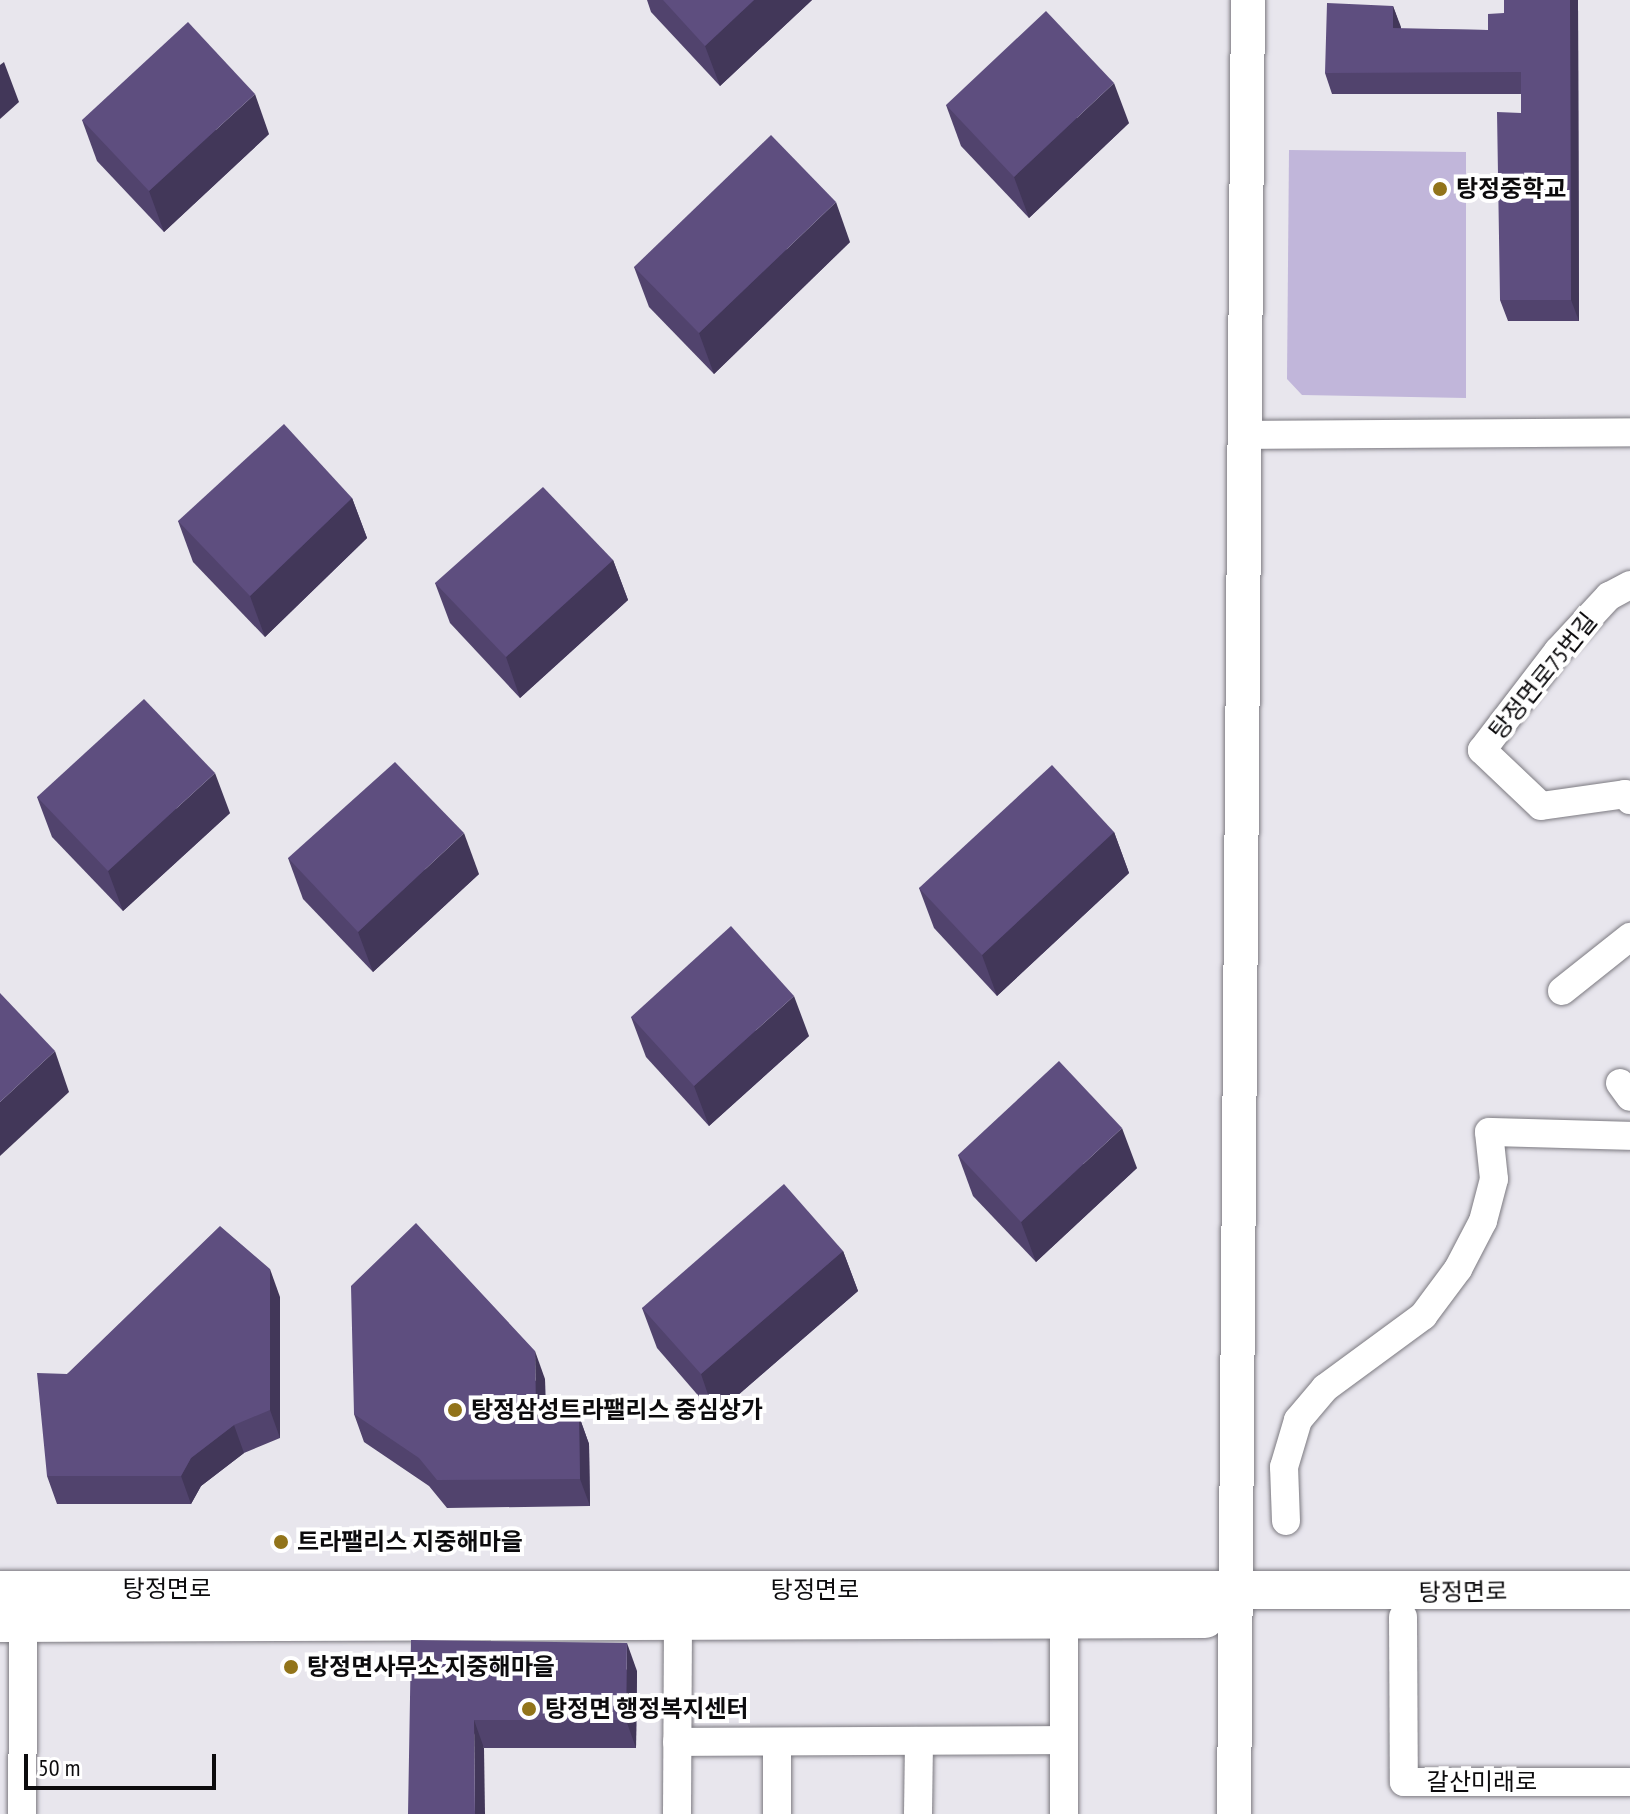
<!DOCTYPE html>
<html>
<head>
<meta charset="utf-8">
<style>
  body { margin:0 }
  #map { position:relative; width:1630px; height:1814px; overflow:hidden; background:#e8e6ed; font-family:"PT Sans Narrow","Noto Sans KR",sans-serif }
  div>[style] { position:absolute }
  .green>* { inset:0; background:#c1b6da }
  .roads { filter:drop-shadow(0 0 2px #7c7a81) drop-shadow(0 0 2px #7c7a81) }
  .minor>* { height:28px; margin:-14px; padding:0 14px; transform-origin:14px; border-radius:14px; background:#fff }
  .tertiary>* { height:34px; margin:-17px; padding:0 17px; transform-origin:17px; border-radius:17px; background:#fff }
  .secondary>* { height:38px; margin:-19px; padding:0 19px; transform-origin:19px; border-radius:19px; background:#fff }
  .wall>* { inset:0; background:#51436d }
  .shaded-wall>* { inset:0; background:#423759 }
  .building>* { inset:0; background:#5e4e7f }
  .dots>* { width:22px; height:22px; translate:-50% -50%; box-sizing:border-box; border:4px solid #fff; border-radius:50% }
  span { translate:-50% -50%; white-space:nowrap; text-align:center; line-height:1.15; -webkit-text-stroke:8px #fff; paint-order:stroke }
  .poi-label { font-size:24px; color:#0c0b0d; font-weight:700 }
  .left { translate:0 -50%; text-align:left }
  .street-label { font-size:24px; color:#0c0b0d }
  .scale { position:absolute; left:24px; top:1754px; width:192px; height:36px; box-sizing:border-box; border:4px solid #0c0b0d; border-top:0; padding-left:10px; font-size:24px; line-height:28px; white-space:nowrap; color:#0c0b0d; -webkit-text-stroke:6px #fff; paint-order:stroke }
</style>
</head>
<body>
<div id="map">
  <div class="green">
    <i style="clip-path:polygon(1289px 150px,1466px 152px,1466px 398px,1302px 395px,1287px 379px)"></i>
  </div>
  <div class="roads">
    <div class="minor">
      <i style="left:1247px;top:435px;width:383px;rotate:-0.4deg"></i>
      <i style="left:1630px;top:585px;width:24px;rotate:152deg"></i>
      <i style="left:1609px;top:596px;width:75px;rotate:132.8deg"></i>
      <i style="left:1558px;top:651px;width:125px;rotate:127.5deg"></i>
      <i style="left:1482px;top:750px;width:81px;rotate:43.5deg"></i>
      <i style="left:1541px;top:806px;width:85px;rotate:-8.1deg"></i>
      <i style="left:1625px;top:794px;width:8px;rotate:50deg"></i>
      <i style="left:1562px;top:991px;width:87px;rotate:-38.5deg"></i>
      <i style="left:1620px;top:1083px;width:17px;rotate:54deg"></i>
      <i style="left:1286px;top:1521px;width:54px;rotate:-92.1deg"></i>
      <i style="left:1284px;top:1467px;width:49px;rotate:-73.4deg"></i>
      <i style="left:1298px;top:1420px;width:42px;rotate:-49.8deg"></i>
      <i style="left:1325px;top:1388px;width:122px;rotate:-36.3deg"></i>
      <i style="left:1423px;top:1316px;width:59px;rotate:-53.3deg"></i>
      <i style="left:1458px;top:1269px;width:54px;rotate:-62.5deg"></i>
      <i style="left:1483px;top:1221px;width:43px;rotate:-75.3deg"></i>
      <i style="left:1494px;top:1179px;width:47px;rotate:-96.1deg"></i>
      <i style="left:1489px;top:1132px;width:141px;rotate:1.6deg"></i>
      <i style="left:1403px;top:1617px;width:165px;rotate:89.7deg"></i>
      <i style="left:1404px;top:1782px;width:226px"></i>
      <i style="left:677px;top:1742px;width:387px;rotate:-0.3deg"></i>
      <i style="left:777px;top:1742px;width:72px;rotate:90deg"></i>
      <i style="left:22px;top:1814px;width:211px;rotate:-89.5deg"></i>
      <i style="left:677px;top:1814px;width:212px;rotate:-89.7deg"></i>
      <i style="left:918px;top:1814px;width:73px;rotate:-89.2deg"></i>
      <i style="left:1064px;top:1814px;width:193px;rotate:-90deg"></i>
    </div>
    <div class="tertiary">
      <i style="left:1234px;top:1814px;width:1814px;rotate:-89.56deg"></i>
    </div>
    <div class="secondary">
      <i style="left:0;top:1590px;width:1630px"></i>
      <i style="left:0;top:1623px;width:1205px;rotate:-0.19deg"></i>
    </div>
  </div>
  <div class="wall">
    <i style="clip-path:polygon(647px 0,812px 0,720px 86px,651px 12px)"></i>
    <i style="clip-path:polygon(1504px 0,1578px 0,1579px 321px,1508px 321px,1500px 300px,1521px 113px,1521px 94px,1332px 94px,1325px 73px,1393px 6px,1401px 29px,1488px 30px,1504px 13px)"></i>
    <i style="clip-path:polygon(946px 105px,1129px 123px,1029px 218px,961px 146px)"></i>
    <i style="clip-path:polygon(82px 120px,269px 134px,164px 232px,97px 161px)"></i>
    <i style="clip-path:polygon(850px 242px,714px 374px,649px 307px,634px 267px)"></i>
    <i style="clip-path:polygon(352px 498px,367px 538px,265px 637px,193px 562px,178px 521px)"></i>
    <i style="clip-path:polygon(613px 560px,628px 600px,520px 698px,450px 623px,435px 583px)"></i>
    <i style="clip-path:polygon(37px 797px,230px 813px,123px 911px,52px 837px)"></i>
    <i style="clip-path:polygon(1114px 832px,1129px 873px,997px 996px,934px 928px,919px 888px)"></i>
    <i style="clip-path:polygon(288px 858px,479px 874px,373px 972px,303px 899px)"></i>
    <i style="clip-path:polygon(631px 1017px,809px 1036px,709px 1126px,646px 1057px)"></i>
    <i style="clip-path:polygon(958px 1155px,1137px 1168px,1036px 1262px,973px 1196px)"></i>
    <i style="clip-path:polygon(843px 1251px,858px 1291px,715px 1415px,657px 1348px,642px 1308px)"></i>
    <i style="clip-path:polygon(280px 1297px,280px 1438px,244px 1453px,201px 1486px,191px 1504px,57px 1504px,47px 1476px,67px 1374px)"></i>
    <i style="clip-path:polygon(545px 1379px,546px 1417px,579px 1416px,589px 1444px,590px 1506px,447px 1508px,429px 1486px,364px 1442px,354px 1414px)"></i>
    <i style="clip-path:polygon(411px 1640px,637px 1671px,636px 1748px,484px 1748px)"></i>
  </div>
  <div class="shaded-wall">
    <i style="clip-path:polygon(754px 0,812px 0,720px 86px,705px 46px)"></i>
    <i style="clip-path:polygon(1570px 0,1578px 0,1579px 321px,1571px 300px)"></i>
    <i style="clip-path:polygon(1393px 6px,1401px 27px,1401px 50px,1393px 28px)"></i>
    <i style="clip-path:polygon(4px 62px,19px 102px,0 119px,0 65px)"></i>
    <i style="clip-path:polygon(1114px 83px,1129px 123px,1029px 218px,1014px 177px)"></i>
    <i style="clip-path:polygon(255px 94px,269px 134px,164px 232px,149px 191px)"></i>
    <i style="clip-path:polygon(836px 202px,850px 242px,714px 374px,699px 333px)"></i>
    <i style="clip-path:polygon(352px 498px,367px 538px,265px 637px,250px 596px)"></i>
    <i style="clip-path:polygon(613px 560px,628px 600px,520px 698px,506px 657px)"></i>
    <i style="clip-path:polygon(215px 773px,230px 813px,123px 911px,108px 871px)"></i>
    <i style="clip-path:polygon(1114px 832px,1129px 873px,997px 996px,982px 955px)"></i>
    <i style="clip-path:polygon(464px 833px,479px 874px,373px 972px,358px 932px)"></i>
    <i style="clip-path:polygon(794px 996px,809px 1036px,709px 1126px,694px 1086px)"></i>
    <i style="clip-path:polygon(55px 1051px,69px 1092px,0 1156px,0 1102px)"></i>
    <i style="clip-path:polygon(1122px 1128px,1137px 1168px,1036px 1262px,1021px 1222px)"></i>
    <i style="clip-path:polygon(843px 1251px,858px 1291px,715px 1415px,701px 1374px)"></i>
    <i style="clip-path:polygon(270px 1269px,280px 1297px,280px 1438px,270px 1410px)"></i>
    <i style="clip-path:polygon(535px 1351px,545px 1379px,546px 1445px,536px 1417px)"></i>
    <i style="clip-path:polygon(579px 1416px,589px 1444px,590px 1506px,580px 1479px)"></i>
    <i style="clip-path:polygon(234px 1425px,244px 1453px,201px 1486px,191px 1504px,181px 1476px,191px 1458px)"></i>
    <i style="clip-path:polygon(627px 1643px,637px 1671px,636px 1748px,626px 1720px)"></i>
    <i style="clip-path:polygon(474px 1720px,484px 1748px,485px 1814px,475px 1814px)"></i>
  </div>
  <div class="building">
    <i style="clip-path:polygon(663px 0,754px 0,705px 46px)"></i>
    <i style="clip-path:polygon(1504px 0,1570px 0,1571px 300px,1500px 300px,1497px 112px,1521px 113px,1521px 72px,1325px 73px,1327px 3px,1393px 6px,1393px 28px,1488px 30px,1488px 14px,1504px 13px)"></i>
    <i style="clip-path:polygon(1046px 11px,1114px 83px,1014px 177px,946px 105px)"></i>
    <i style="clip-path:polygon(188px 22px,255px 94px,149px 191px,82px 120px)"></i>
    <i style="clip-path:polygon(771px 135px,836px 202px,699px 333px,634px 267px)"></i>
    <i style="clip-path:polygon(284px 424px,352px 498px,250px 596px,178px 521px)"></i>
    <i style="clip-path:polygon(543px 487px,613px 560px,506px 657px,435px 583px)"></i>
    <i style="clip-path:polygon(144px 699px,215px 773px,108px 871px,37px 797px)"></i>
    <i style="clip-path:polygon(395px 762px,464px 833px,358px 932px,288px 858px)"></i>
    <i style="clip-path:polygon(1052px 765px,1114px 832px,982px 955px,919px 888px)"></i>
    <i style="clip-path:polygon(731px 926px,794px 996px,694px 1086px,631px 1017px)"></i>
    <i style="clip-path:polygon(0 993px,55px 1051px,0 1102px)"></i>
    <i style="clip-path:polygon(1059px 1061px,1122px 1128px,1021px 1222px,958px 1155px)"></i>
    <i style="clip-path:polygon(784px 1184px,843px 1251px,701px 1374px,642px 1308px)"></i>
    <i style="clip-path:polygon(416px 1223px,535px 1351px,536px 1417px,579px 1416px,580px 1479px,437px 1480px,419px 1458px,354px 1414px,351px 1286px)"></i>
    <i style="clip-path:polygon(220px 1226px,270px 1269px,270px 1410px,234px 1425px,191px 1458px,181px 1476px,47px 1476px,37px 1373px,67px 1374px)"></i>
    <i style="clip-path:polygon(411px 1640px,627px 1643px,626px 1720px,474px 1720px,475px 1814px,408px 1814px)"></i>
  </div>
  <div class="dots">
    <i style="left:1440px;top:189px;background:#92741a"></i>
    <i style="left:455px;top:1410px;background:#92741a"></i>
    <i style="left:281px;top:1542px;background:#92741a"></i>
    <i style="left:291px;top:1667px;background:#92741a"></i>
    <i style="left:529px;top:1709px;background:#92741a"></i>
  </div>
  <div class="poi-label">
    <span class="left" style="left:1456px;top:189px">탕정중학교</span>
    <span class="left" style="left:471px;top:1410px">탕정삼성트라팰리스 중심상가</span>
    <span class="left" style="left:297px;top:1542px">트라팰리스 지중해마을</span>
    <span class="left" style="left:307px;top:1667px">탕정면사무소 지중해마을</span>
    <span class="left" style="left:545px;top:1709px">탕정면 행정복지센터</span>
  </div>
  <div class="street-label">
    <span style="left:1543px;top:676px;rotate:-51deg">탕정면로75번길</span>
    <span style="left:167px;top:1589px">탕정면로</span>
    <span style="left:815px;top:1590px">탕정면로</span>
    <span style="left:1463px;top:1592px;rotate:-1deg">탕정면로</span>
    <span style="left:1482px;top:1782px">갈산미래로</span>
  </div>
  <div class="scale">50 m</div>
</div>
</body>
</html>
